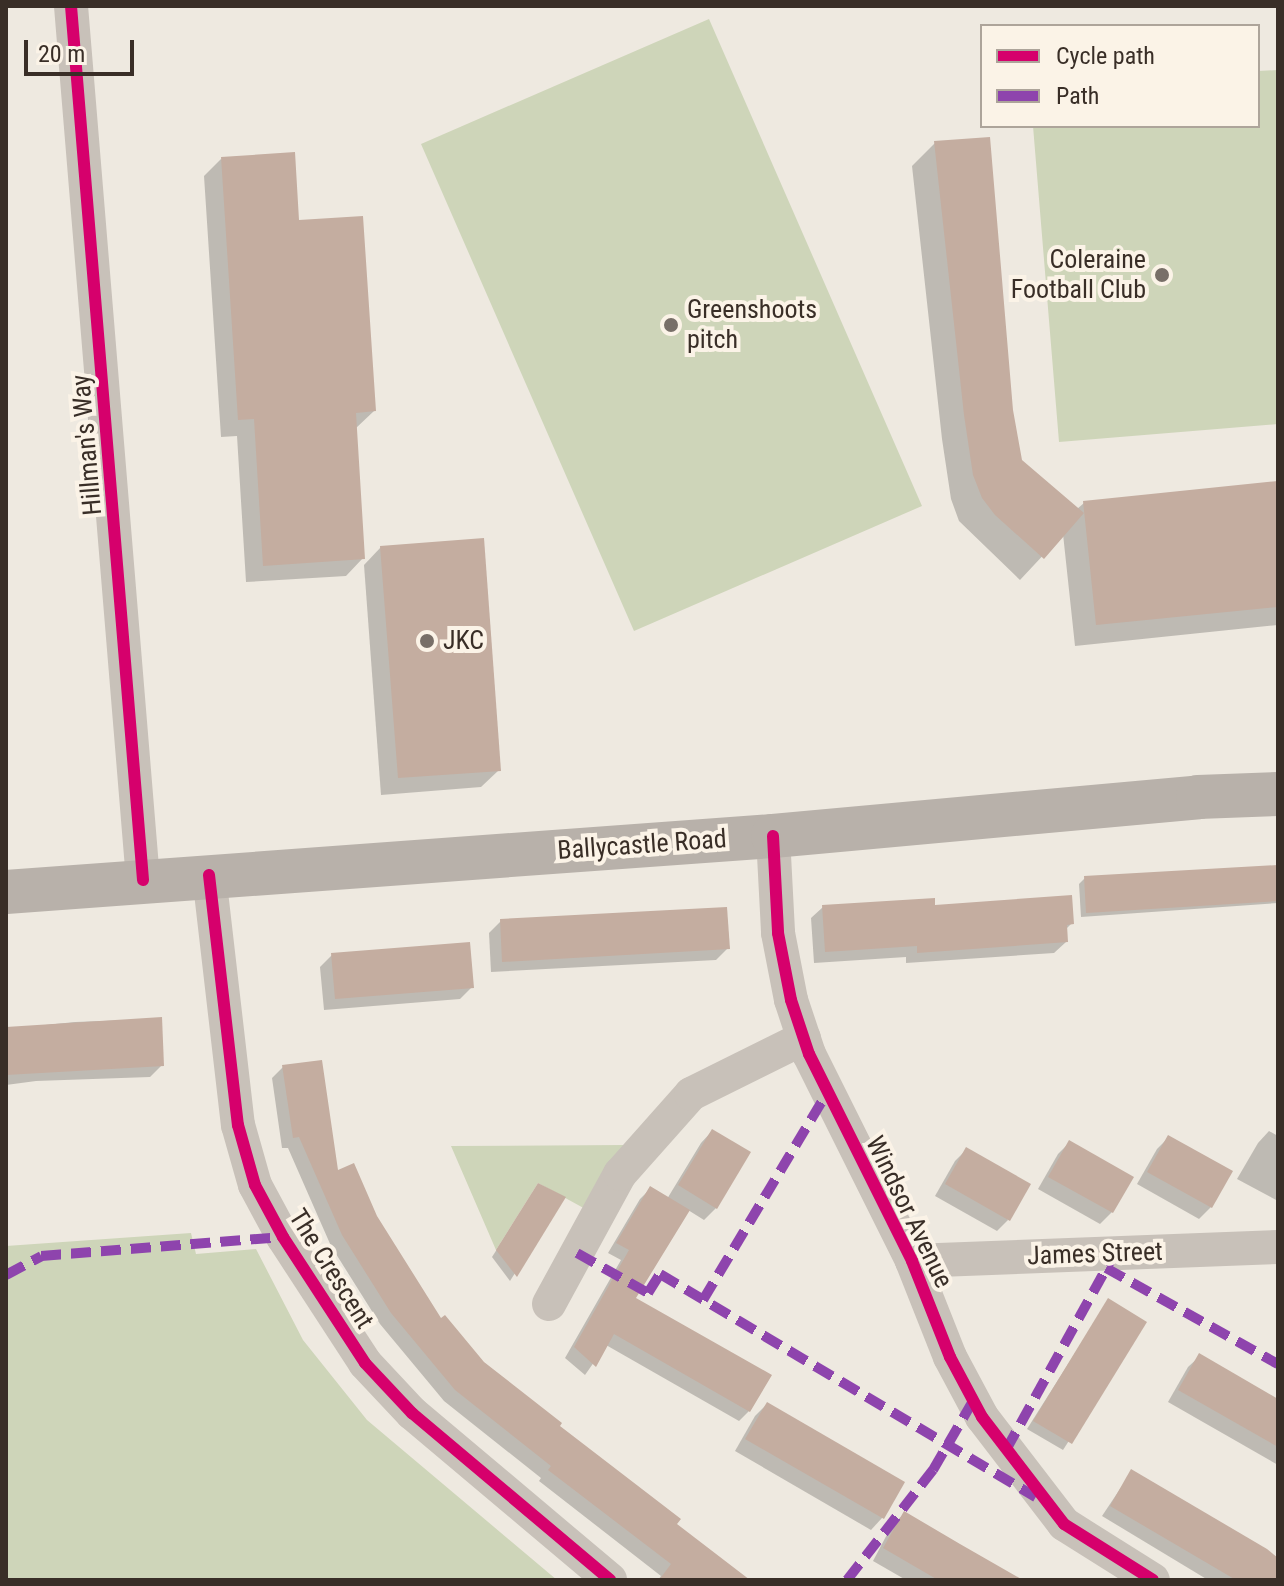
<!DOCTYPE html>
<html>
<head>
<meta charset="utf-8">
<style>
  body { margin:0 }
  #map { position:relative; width:1284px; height:1586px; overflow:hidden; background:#eee9e0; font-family:"Roboto Condensed",sans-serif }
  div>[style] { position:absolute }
  .green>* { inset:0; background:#ced5b9 }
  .shadow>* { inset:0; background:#0003 }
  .building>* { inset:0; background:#c4ada0 }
  .minor>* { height:34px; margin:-17px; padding:0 17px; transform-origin:17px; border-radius:17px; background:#c8c1b9 }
  .secondary>* { height:44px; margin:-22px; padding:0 22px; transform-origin:22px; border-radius:22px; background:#b8b1aa }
  .quiet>* { height:10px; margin-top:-5px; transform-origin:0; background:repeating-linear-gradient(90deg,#8e44ad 0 20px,transparent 0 30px) }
  .cycleway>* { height:12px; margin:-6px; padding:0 6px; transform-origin:6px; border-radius:6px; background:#d6006c }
  .dots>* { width:22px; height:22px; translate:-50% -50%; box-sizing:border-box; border:4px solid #fbf3e7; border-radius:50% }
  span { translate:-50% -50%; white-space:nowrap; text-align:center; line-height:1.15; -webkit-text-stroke:8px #fbf3e7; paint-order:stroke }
  .poi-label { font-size:26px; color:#392e27 }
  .right { translate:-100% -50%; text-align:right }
  .left { translate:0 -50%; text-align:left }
  .street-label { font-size:26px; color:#392e27 }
  .frame { position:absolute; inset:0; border:8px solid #392e27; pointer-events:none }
  .legend { position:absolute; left:980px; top:24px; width:280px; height:104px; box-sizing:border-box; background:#fbf3e7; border:2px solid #ada49a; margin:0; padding:10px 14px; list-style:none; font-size:24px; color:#392e27 }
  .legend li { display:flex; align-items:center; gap:16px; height:40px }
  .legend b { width:40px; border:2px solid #ada49a }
  .scale { position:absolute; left:24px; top:40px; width:110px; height:36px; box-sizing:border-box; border:4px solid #392e27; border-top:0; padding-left:10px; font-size:24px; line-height:28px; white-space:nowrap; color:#392e27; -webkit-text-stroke:6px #fbf3e7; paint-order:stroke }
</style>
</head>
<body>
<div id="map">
  <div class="green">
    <i style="clip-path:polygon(709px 19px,922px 506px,634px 631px,421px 144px)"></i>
    <i style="clip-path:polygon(1278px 70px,1278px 424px,1059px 442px,1033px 126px,1258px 126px,1258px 71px)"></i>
    <i style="clip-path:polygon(625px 1145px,589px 1211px,538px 1183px,496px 1250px,451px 1146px)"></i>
    <i style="clip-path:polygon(191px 1233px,196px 1254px,256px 1249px,303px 1340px,367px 1420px,557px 1580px,6px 1580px,6px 1246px)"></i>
  </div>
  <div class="shadow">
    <i style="clip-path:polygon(935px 143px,1011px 410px,1020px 461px,1077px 509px,1084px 503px,1278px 483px,1278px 625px,1075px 646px,1063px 534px,1020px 580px,959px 521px,951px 499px,942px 439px,912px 166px)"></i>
    <i style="clip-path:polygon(221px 159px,297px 222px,374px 411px,355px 429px,363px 558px,346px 576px,246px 582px,237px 436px,221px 437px,204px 176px)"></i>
    <i style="clip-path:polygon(381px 547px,499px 770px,481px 787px,381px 795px,364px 565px)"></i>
    <i style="clip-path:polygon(1278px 867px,1278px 903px,1081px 917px,1079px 884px,1085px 878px)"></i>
    <i style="clip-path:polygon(823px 907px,1071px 924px,1065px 930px,1066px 942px,1054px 953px,906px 963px,906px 957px,814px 963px,811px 918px)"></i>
    <i style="clip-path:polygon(501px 921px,728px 948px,716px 960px,491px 972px,489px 933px)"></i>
    <i style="clip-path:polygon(332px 955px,472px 987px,460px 999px,324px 1010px,320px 967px)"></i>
    <i style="clip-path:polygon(160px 1019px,162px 1065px,150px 1077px,36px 1081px,6px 1085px,6px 1029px,75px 1022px)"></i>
    <i style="clip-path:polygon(283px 1067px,336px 1173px,375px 1217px,441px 1321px,483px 1364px,674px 1525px,747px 1580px,658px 1580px,661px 1576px,539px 1481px,541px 1478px,444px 1401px,380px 1324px,331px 1246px,288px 1148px,282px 1148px,272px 1078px)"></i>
    <i style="clip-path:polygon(712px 1131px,716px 1208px,704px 1220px,688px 1210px,633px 1298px,749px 1411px,739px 1421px,606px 1345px,585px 1375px,565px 1358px,621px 1260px,608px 1253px,640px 1199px,650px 1189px,667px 1199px,701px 1143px)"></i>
    <i style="clip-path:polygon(1269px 1131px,1278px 1136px,1278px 1201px,1237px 1179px,1258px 1143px)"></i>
    <i style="clip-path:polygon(1169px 1137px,1211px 1207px,1199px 1219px,1137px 1184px,1157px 1149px)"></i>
    <i style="clip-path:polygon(1070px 1142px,1112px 1212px,1100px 1224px,1038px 1189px,1058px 1154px)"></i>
    <i style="clip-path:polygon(967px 1149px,1008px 1220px,997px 1231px,935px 1196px,955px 1161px)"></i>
    <i style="clip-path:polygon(538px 1185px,563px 1197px,510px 1281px,492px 1257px)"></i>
    <i style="clip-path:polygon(1108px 1301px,1145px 1323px,1063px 1450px,1027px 1429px)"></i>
    <i style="clip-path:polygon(1200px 1356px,1278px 1401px,1278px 1465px,1168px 1402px,1188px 1367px)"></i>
    <i style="clip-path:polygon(767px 1404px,902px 1483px,882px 1518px,871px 1530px,735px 1451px,755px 1416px)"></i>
    <i style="clip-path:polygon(1132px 1471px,1278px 1559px,1278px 1580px,1208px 1580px,1102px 1516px)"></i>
    <i style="clip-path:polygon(904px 1514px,1019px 1580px,906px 1580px,873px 1561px,892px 1525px)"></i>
  </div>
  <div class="building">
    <i style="clip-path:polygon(990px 137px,1013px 410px,1022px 460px,1084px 513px,1044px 559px,995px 515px,982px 498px,973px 475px,964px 415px,934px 141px)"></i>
    <i style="clip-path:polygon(295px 152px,299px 220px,363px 216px,376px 411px,356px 413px,365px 559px,263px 566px,254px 419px,238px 420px,221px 157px)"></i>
    <i style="clip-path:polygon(1278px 481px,1278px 607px,1096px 625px,1083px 501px)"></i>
    <i style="clip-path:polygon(484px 538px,501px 771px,398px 778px,380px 546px)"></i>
    <i style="clip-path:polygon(1278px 865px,1278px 901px,1086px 913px,1084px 876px)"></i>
    <i style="clip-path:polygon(1072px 895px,1074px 924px,1067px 925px,1068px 942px,917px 953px,917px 946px,825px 952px,822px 905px,935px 898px,935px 905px)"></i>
    <i style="clip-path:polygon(727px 907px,730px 949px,502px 962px,500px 919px)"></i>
    <i style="clip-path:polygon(470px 942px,474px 988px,335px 999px,331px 953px)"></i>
    <i style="clip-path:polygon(162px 1017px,164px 1066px,6px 1075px,6px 1027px)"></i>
    <i style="clip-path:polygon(322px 1060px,338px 1170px,354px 1163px,377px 1216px,441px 1318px,445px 1315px,484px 1362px,562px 1423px,560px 1426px,681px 1519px,677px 1524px,750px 1580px,659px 1580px,671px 1564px,548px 1470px,551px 1466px,455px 1390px,391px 1313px,342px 1235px,299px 1137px,293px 1138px,282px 1065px)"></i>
    <i style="clip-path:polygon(712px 1129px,751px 1152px,717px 1209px,678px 1185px)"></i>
    <i style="clip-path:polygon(1168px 1135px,1233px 1171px,1212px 1208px,1147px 1172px)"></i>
    <i style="clip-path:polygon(1069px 1140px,1134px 1177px,1113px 1213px,1048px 1177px)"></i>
    <i style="clip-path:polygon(966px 1147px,1031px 1184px,1010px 1221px,945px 1184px)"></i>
    <i style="clip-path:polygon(538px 1183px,566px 1197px,517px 1277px,496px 1250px)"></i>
    <i style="clip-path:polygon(650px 1186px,690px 1210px,636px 1298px,772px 1375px,750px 1412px,614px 1334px,596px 1367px,574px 1347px,629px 1250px,616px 1243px)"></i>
    <i style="clip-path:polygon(1108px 1298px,1147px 1322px,1072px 1444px,1033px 1421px)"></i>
    <i style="clip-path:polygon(1199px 1353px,1278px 1399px,1278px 1447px,1178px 1390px)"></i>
    <i style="clip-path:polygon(767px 1402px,905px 1482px,884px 1519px,745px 1439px)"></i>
    <i style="clip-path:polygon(1131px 1469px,1267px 1549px,1278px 1558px,1278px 1580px,1236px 1580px,1110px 1506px)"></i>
    <i style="clip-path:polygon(904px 1511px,960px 1544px,1023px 1580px,938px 1580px,883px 1548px)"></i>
  </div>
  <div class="minor">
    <i style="left:71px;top:6px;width:877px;rotate:85.29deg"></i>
    <i style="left:773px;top:836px;width:97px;rotate:87deg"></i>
    <i style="left:778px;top:933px;width:68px;rotate:79deg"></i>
    <i style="left:791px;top:1000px;width:57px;rotate:71.6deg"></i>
    <i style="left:809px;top:1054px;width:231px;rotate:63.5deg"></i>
    <i style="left:912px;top:1261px;width:103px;rotate:68.4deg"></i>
    <i style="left:950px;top:1357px;width:68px;rotate:61.9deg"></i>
    <i style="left:982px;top:1417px;width:135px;rotate:52.5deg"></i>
    <i style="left:1064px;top:1524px;width:105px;rotate:32.2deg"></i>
    <i style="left:209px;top:875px;width:252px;rotate:83.4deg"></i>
    <i style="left:238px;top:1125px;width:62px;rotate:74.2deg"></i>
    <i style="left:255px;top:1185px;width:59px;rotate:61.7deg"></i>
    <i style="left:283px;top:1237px;width:150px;rotate:56.9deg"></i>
    <i style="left:365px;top:1363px;width:69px;rotate:46.8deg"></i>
    <i style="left:412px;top:1413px;width:259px;rotate:40.1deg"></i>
    <i style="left:912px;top:1261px;width:366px;rotate:-2.2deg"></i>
    <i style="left:549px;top:1304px;width:148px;rotate:-61.4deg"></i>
    <i style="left:620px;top:1174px;width:107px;rotate:-48.4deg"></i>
    <i style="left:691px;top:1094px;width:126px;rotate:-26.4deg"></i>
  </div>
  <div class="secondary">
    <i style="left:6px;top:892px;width:769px;rotate:-4.18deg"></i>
    <i style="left:773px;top:836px;width:427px;rotate:-5.2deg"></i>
    <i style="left:1198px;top:797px;width:80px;rotate:-2.1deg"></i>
  </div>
  <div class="quiet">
    <i style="left:577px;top:1253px;width:81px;rotate:29.4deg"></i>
    <i style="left:648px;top:1293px;width:22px;rotate:-58deg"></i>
    <i style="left:660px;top:1274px;width:437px;rotate:30.7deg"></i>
    <i style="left:1106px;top:1268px;width:197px;rotate:29.2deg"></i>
    <i style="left:6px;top:1275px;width:40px;rotate:-28deg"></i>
    <i style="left:41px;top:1256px;width:243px;rotate:-4.5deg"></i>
    <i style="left:703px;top:1300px;width:241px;rotate:-59.1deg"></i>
    <i style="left:1006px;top:1450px;width:224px;rotate:-61.1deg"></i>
    <i style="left:847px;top:1580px;width:140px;rotate:-52deg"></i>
    <i style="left:933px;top:1470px;width:80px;rotate:-59.9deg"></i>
  </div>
  <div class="cycleway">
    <i style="left:71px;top:6px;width:877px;rotate:85.29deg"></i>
    <i style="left:773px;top:836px;width:97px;rotate:87deg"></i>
    <i style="left:778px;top:933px;width:68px;rotate:79deg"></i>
    <i style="left:791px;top:1000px;width:57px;rotate:71.6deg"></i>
    <i style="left:809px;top:1054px;width:231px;rotate:63.5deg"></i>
    <i style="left:912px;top:1261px;width:103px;rotate:68.4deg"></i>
    <i style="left:950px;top:1357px;width:68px;rotate:61.9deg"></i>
    <i style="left:982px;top:1417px;width:135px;rotate:52.5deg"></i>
    <i style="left:1064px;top:1524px;width:105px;rotate:32.2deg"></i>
    <i style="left:209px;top:875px;width:252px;rotate:83.4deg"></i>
    <i style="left:238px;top:1125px;width:62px;rotate:74.2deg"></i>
    <i style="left:255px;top:1185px;width:59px;rotate:61.7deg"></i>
    <i style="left:283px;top:1237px;width:150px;rotate:56.9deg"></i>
    <i style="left:365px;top:1363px;width:69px;rotate:46.8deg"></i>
    <i style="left:412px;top:1413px;width:259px;rotate:40.1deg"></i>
  </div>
  <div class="dots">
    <i style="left:1162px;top:275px;background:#786f68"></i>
    <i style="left:671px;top:325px;background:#786f68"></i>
    <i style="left:427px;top:641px;background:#786f68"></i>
  </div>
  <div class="poi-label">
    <span class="right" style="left:1146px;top:275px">Coleraine<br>Football Club</span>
    <span class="left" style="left:687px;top:325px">Greenshoots<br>pitch</span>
    <span class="left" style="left:443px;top:641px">JKC</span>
  </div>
  <div class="street-label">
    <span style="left:87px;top:445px;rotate:-95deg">Hillman's Way</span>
    <span style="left:642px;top:845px;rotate:-4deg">Ballycastle Road</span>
    <span style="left:909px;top:1212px;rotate:64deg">Windsor Avenue</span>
    <span style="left:1095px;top:1254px;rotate:-2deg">James Street</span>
    <span style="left:331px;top:1269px;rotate:58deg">The Crescent</span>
  </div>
  <div class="frame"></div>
  <ul class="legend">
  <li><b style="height:10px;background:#d6006c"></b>Cycle path</li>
  <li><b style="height:10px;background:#8e44ad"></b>Path</li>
  </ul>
  <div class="scale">20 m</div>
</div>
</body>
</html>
